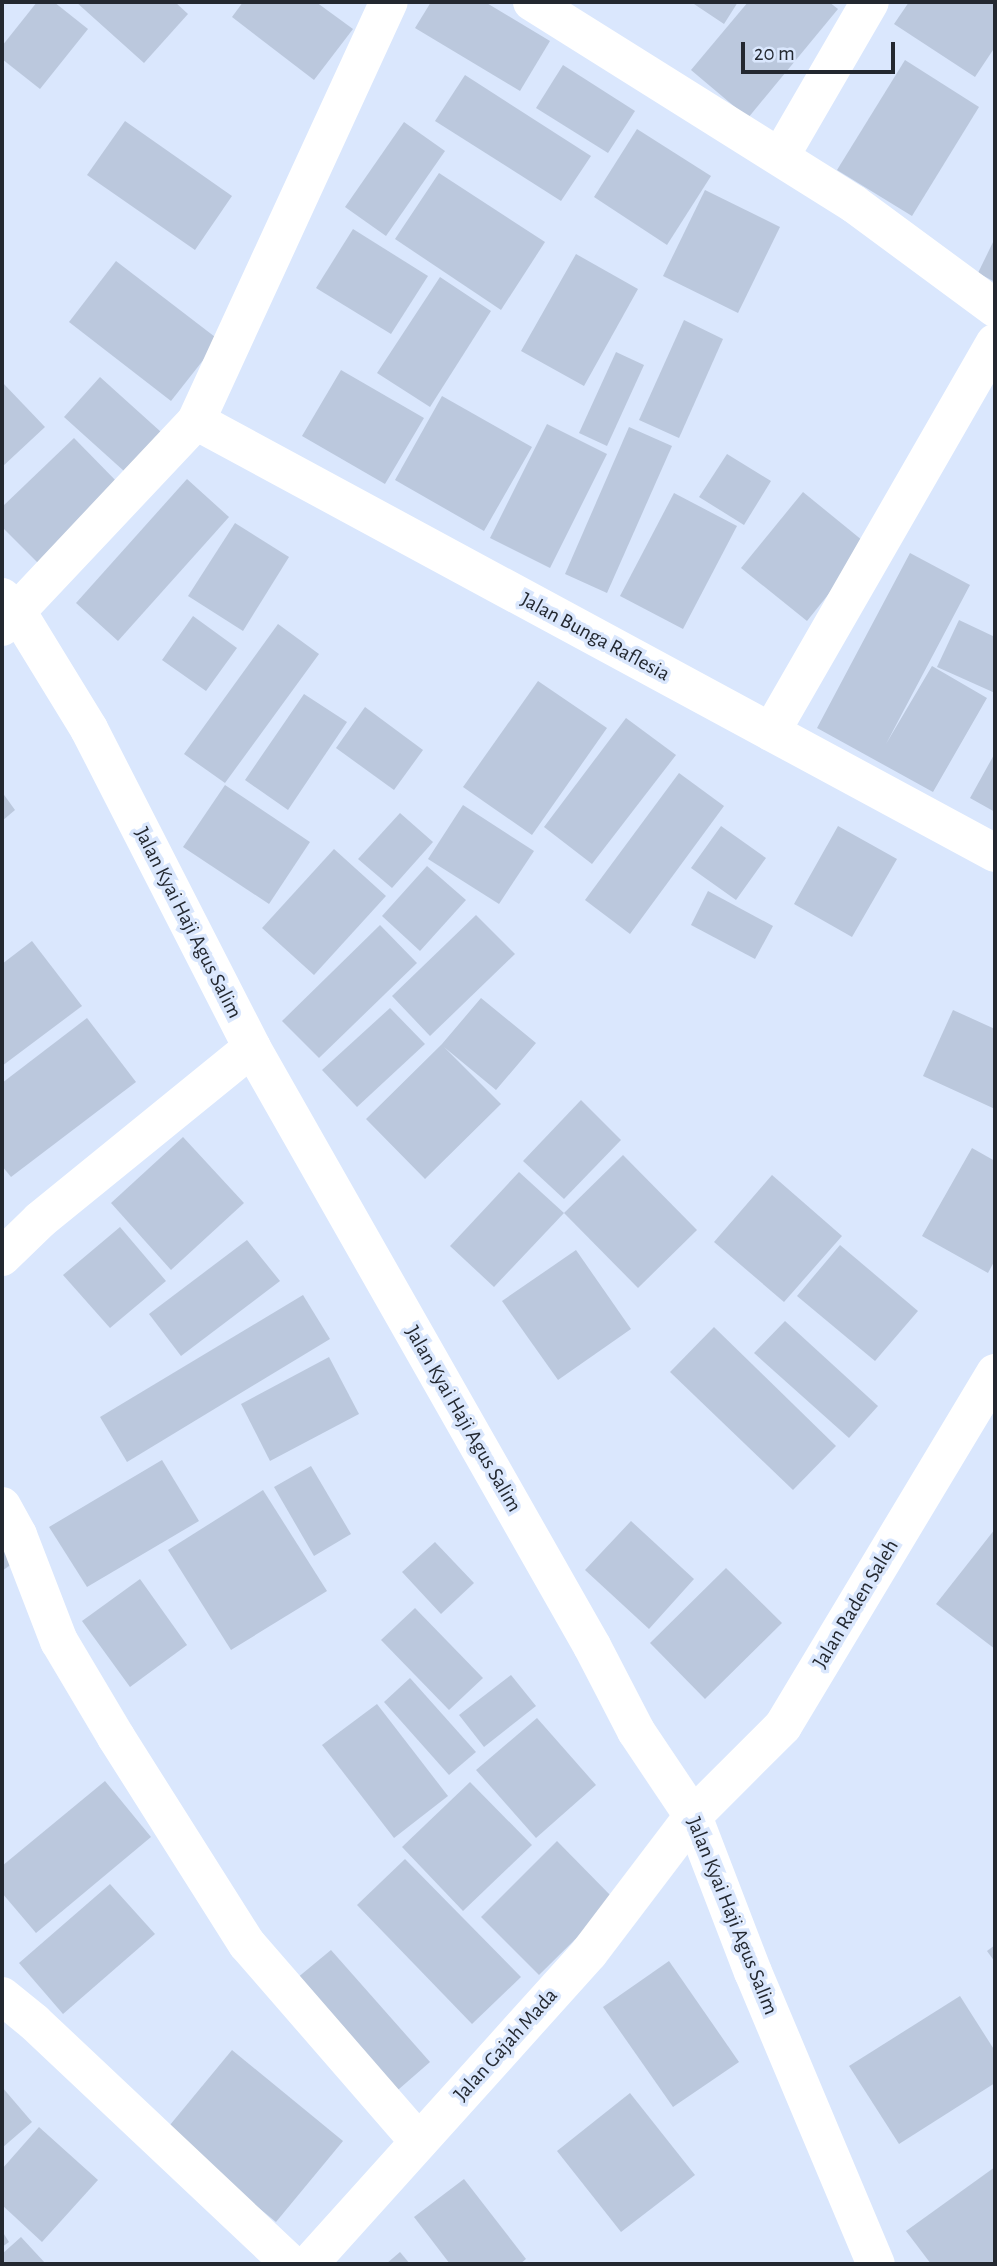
<!DOCTYPE html>
<html>
<head>
<meta charset="utf-8">
<style>
  body { margin:0 }
  #map { position:relative; width:997px; height:2266px; overflow:hidden; background:#dae7fd; font-family:"Alegreya Sans",sans-serif }
  div>[style] { position:absolute }
  .building>* { inset:0; background:#bbc8dd }
  .minor>* { height:38px; margin:-19px; padding:0 19px; transform-origin:19px; border-radius:19px; background:#fff }
  span { translate:-50% -50%; white-space:nowrap; text-align:center; line-height:1.15; -webkit-text-stroke:7px #dae7fd; paint-order:stroke }
  .street-label { font-size:21px; color:#232830 }
  .frame { position:absolute; inset:0; border:4px solid #232830; pointer-events:none }
  .scale { position:absolute; left:741px; top:42px; width:154px; height:32px; box-sizing:border-box; border:4px solid #232830; border-top:0; padding-left:9px; font-size:21px; line-height:24px; white-space:nowrap; color:#232830; -webkit-text-stroke:5px #dae7fd; paint-order:stroke }
</style>
</head>
<body>
<div id="map">
  <div class="building">
    <i style="clip-path:polygon(37px 2px,54px 2px,88px 29px,40px 89px,2px 59px,2px 46px)"></i>
    <i style="clip-path:polygon(76px 2px,175px 2px,188px 14px,144px 63px)"></i>
    <i style="clip-path:polygon(243px 2px,316px 2px,353px 29px,314px 80px,232px 17px)"></i>
    <i style="clip-path:polygon(431px 2px,485px 2px,550px 41px,520px 91px,415px 28px)"></i>
    <i style="clip-path:polygon(691px 2px,738px 2px,724px 24px)"></i>
    <i style="clip-path:polygon(748px 2px,829px 2px,838px 9px,748px 118px,691px 70px)"></i>
    <i style="clip-path:polygon(909px 2px,995px 2px,995px 47px,975px 77px,894px 24px)"></i>
    <i style="clip-path:polygon(905px 60px,979px 107px,912px 216px,837px 170px)"></i>
    <i style="clip-path:polygon(563px 65px,635px 111px,608px 153px,536px 108px)"></i>
    <i style="clip-path:polygon(465px 75px,591px 156px,561px 201px,435px 121px)"></i>
    <i style="clip-path:polygon(125px 121px,232px 196px,195px 250px,87px 175px)"></i>
    <i style="clip-path:polygon(404px 122px,445px 151px,386px 236px,345px 207px)"></i>
    <i style="clip-path:polygon(637px 129px,711px 176px,667px 245px,594px 197px)"></i>
    <i style="clip-path:polygon(439px 173px,545px 242px,501px 310px,395px 239px)"></i>
    <i style="clip-path:polygon(705px 190px,780px 227px,738px 313px,663px 276px)"></i>
    <i style="clip-path:polygon(353px 229px,428px 276px,391px 334px,316px 288px)"></i>
    <i style="clip-path:polygon(995px 238px,995px 282px,978px 273px)"></i>
    <i style="clip-path:polygon(576px 254px,638px 289px,584px 386px,521px 351px)"></i>
    <i style="clip-path:polygon(116px 261px,219px 340px,171px 401px,69px 322px)"></i>
    <i style="clip-path:polygon(440px 277px,491px 311px,430px 407px,377px 373px)"></i>
    <i style="clip-path:polygon(684px 320px,723px 339px,679px 438px,639px 420px)"></i>
    <i style="clip-path:polygon(616px 352px,644px 365px,607px 446px,579px 433px)"></i>
    <i style="clip-path:polygon(341px 370px,424px 418px,385px 484px,302px 436px)"></i>
    <i style="clip-path:polygon(100px 377px,161px 432px,125px 472px,64px 417px)"></i>
    <i style="clip-path:polygon(2px 382px,45px 427px,2px 467px)"></i>
    <i style="clip-path:polygon(442px 396px,532px 447px,484px 531px,395px 480px)"></i>
    <i style="clip-path:polygon(547px 424px,607px 454px,550px 568px,490px 538px)"></i>
    <i style="clip-path:polygon(629px 427px,672px 446px,607px 593px,565px 574px)"></i>
    <i style="clip-path:polygon(74px 438px,123px 488px,41px 566px,2px 527px,2px 507px)"></i>
    <i style="clip-path:polygon(727px 454px,771px 481px,744px 525px,699px 497px)"></i>
    <i style="clip-path:polygon(187px 479px,229px 517px,118px 641px,76px 603px)"></i>
    <i style="clip-path:polygon(803px 492px,868px 545px,807px 621px,741px 568px)"></i>
    <i style="clip-path:polygon(674px 493px,737px 526px,683px 629px,620px 596px)"></i>
    <i style="clip-path:polygon(235px 523px,289px 557px,243px 631px,188px 596px)"></i>
    <i style="clip-path:polygon(910px 553px,970px 585px,886px 744px,932px 666px,987px 698px,933px 792px,817px 728px)"></i>
    <i style="clip-path:polygon(193px 616px,237px 648px,206px 691px,162px 660px)"></i>
    <i style="clip-path:polygon(959px 620px,995px 637px,995px 693px,937px 667px)"></i>
    <i style="clip-path:polygon(278px 624px,319px 654px,225px 783px,184px 754px)"></i>
    <i style="clip-path:polygon(538px 681px,607px 728px,532px 835px,463px 787px)"></i>
    <i style="clip-path:polygon(304px 694px,347px 722px,288px 810px,245px 780px)"></i>
    <i style="clip-path:polygon(365px 707px,423px 750px,394px 790px,336px 748px)"></i>
    <i style="clip-path:polygon(626px 718px,676px 755px,592px 864px,544px 827px)"></i>
    <i style="clip-path:polygon(995px 753px,995px 812px,970px 798px)"></i>
    <i style="clip-path:polygon(679px 773px,724px 806px,630px 934px,585px 900px)"></i>
    <i style="clip-path:polygon(225px 785px,310px 842px,269px 904px,183px 847px)"></i>
    <i style="clip-path:polygon(2px 792px,15px 810px,2px 821px)"></i>
    <i style="clip-path:polygon(463px 805px,534px 851px,499px 904px,428px 859px)"></i>
    <i style="clip-path:polygon(400px 813px,433px 842px,392px 888px,358px 859px)"></i>
    <i style="clip-path:polygon(721px 826px,766px 858px,736px 900px,691px 868px)"></i>
    <i style="clip-path:polygon(838px 826px,897px 859px,852px 937px,794px 904px)"></i>
    <i style="clip-path:polygon(334px 849px,386px 896px,314px 975px,262px 928px)"></i>
    <i style="clip-path:polygon(427px 866px,466px 900px,420px 951px,382px 916px)"></i>
    <i style="clip-path:polygon(708px 891px,773px 926px,755px 959px,691px 925px)"></i>
    <i style="clip-path:polygon(476px 915px,515px 954px,430px 1036px,392px 996px)"></i>
    <i style="clip-path:polygon(380px 925px,417px 963px,319px 1058px,282px 1021px)"></i>
    <i style="clip-path:polygon(32px 941px,82px 1006px,2px 1066px,2px 964px)"></i>
    <i style="clip-path:polygon(481px 998px,536px 1043px,496px 1090px,444px 1047px,501px 1104px,425px 1179px,366px 1119px,442px 1044px)"></i>
    <i style="clip-path:polygon(390px 1008px,425px 1044px,357px 1107px,322px 1070px)"></i>
    <i style="clip-path:polygon(953px 1010px,995px 1029px,995px 1109px,923px 1076px)"></i>
    <i style="clip-path:polygon(87px 1018px,136px 1082px,11px 1177px,2px 1166px,2px 1083px)"></i>
    <i style="clip-path:polygon(581px 1100px,621px 1140px,564px 1199px,523px 1161px)"></i>
    <i style="clip-path:polygon(183px 1137px,244px 1203px,171px 1270px,111px 1203px)"></i>
    <i style="clip-path:polygon(972px 1148px,995px 1161px,995px 1260px,988px 1273px,922px 1236px)"></i>
    <i style="clip-path:polygon(623px 1155px,697px 1230px,638px 1288px,564px 1213px)"></i>
    <i style="clip-path:polygon(519px 1172px,564px 1213px,494px 1287px,450px 1246px)"></i>
    <i style="clip-path:polygon(772px 1175px,842px 1236px,784px 1302px,714px 1242px)"></i>
    <i style="clip-path:polygon(120px 1227px,166px 1281px,110px 1328px,63px 1275px)"></i>
    <i style="clip-path:polygon(247px 1240px,280px 1281px,181px 1356px,149px 1314px)"></i>
    <i style="clip-path:polygon(840px 1245px,918px 1311px,875px 1361px,797px 1296px)"></i>
    <i style="clip-path:polygon(576px 1250px,631px 1329px,558px 1380px,502px 1301px)"></i>
    <i style="clip-path:polygon(303px 1295px,330px 1339px,127px 1462px,100px 1417px)"></i>
    <i style="clip-path:polygon(785px 1321px,878px 1406px,849px 1438px,754px 1353px)"></i>
    <i style="clip-path:polygon(714px 1327px,836px 1446px,793px 1490px,670px 1372px)"></i>
    <i style="clip-path:polygon(329px 1357px,359px 1414px,270px 1461px,241px 1404px)"></i>
    <i style="clip-path:polygon(162px 1460px,199px 1521px,87px 1587px,49px 1527px)"></i>
    <i style="clip-path:polygon(311px 1466px,351px 1534px,314px 1556px,274px 1487px)"></i>
    <i style="clip-path:polygon(263px 1490px,327px 1591px,231px 1650px,168px 1550px)"></i>
    <i style="clip-path:polygon(631px 1521px,694px 1579px,649px 1629px,585px 1570px)"></i>
    <i style="clip-path:polygon(995px 1529px,995px 1649px,936px 1604px)"></i>
    <i style="clip-path:polygon(2px 1530px,20px 1558px,2px 1571px)"></i>
    <i style="clip-path:polygon(435px 1542px,474px 1583px,441px 1614px,402px 1572px)"></i>
    <i style="clip-path:polygon(726px 1568px,782px 1623px,705px 1699px,650px 1643px)"></i>
    <i style="clip-path:polygon(140px 1579px,187px 1645px,130px 1687px,82px 1621px)"></i>
    <i style="clip-path:polygon(415px 1608px,483px 1678px,449px 1710px,381px 1640px)"></i>
    <i style="clip-path:polygon(511px 1675px,536px 1706px,484px 1747px,459px 1715px)"></i>
    <i style="clip-path:polygon(410px 1678px,476px 1752px,449px 1775px,384px 1702px)"></i>
    <i style="clip-path:polygon(377px 1704px,448px 1796px,394px 1838px,322px 1745px)"></i>
    <i style="clip-path:polygon(537px 1718px,596px 1785px,536px 1838px,476px 1770px)"></i>
    <i style="clip-path:polygon(105px 1781px,151px 1837px,36px 1933px,2px 1893px,2px 1866px)"></i>
    <i style="clip-path:polygon(470px 1782px,532px 1845px,463px 1911px,402px 1847px)"></i>
    <i style="clip-path:polygon(557px 1841px,615px 1900px,539px 1975px,481px 1917px)"></i>
    <i style="clip-path:polygon(405px 1859px,521px 1977px,472px 2024px,357px 1905px)"></i>
    <i style="clip-path:polygon(110px 1884px,155px 1934px,63px 2014px,19px 1963px)"></i>
    <i style="clip-path:polygon(995px 1945px,995px 1962px,987px 1951px)"></i>
    <i style="clip-path:polygon(331px 1950px,430px 2062px,391px 2096px,291px 1983px)"></i>
    <i style="clip-path:polygon(669px 1961px,739px 2062px,673px 2107px,603px 2007px)"></i>
    <i style="clip-path:polygon(960px 1996px,995px 2051px,995px 2083px,899px 2144px,849px 2066px)"></i>
    <i style="clip-path:polygon(232px 2050px,343px 2141px,276px 2222px,165px 2131px)"></i>
    <i style="clip-path:polygon(2px 2087px,32px 2122px,2px 2148px)"></i>
    <i style="clip-path:polygon(630px 2093px,695px 2175px,621px 2232px,557px 2151px)"></i>
    <i style="clip-path:polygon(39px 2127px,98px 2180px,42px 2242px,2px 2205px,2px 2169px)"></i>
    <i style="clip-path:polygon(995px 2167px,995px 2264px,931px 2264px,906px 2231px)"></i>
    <i style="clip-path:polygon(464px 2179px,526px 2259px,520px 2264px,450px 2264px,414px 2217px)"></i>
    <i style="clip-path:polygon(2px 2231px,9px 2242px,2px 2247px)"></i>
    <i style="clip-path:polygon(21px 2237px,46px 2264px,2px 2264px,2px 2254px)"></i>
    <i style="clip-path:polygon(400px 2252px,410px 2264px,386px 2264px)"></i>
  </div>
  <div class="minor">
    <i style="left:532px;top:2px;width:380px;rotate:32.1deg"></i>
    <i style="left:854px;top:204px;width:175px;rotate:36.4deg"></i>
    <i style="left:780px;top:157px;width:179px;rotate:-59.9deg"></i>
    <i style="left:196px;top:421px;width:908px;rotate:28.4deg"></i>
    <i style="left:2px;top:597px;width:23px;rotate:45deg"></i>
    <i style="left:18px;top:613px;width:136px;rotate:58.5deg"></i>
    <i style="left:89px;top:729px;width:358px;rotate:62.9deg"></i>
    <i style="left:252px;top:1048px;width:688px;rotate:60.38deg"></i>
    <i style="left:592px;top:1646px;width:96px;rotate:62.6deg"></i>
    <i style="left:636px;top:1731px;width:102px;rotate:56.2deg"></i>
    <i style="left:693px;top:1816px;width:167px;rotate:69deg"></i>
    <i style="left:753px;top:1972px;width:317px;rotate:67.2deg"></i>
    <i style="left:2px;top:627px;width:283px;rotate:-46.7deg"></i>
    <i style="left:196px;top:421px;width:461px;rotate:-65.3deg"></i>
    <i style="left:771px;top:732px;width:449px;rotate:-60.1deg"></i>
    <i style="left:2px;top:1257px;width:53px;rotate:-44.2deg"></i>
    <i style="left:40px;top:1220px;width:273px;rotate:-39.1deg"></i>
    <i style="left:2px;top:1506px;width:33px;rotate:61deg"></i>
    <i style="left:18px;top:1535px;width:114px;rotate:68.9deg"></i>
    <i style="left:59px;top:1641px;width:112px;rotate:59.3deg"></i>
    <i style="left:116px;top:1737px;width:245px;rotate:57.7deg"></i>
    <i style="left:247px;top:1944px;width:262px;rotate:49deg"></i>
    <i style="left:2px;top:1996px;width:41px;rotate:39.1deg"></i>
    <i style="left:34px;top:2022px;width:353px;rotate:43.3deg"></i>
    <i style="left:309px;top:2264px;width:418px;rotate:-48deg"></i>
    <i style="left:589px;top:1953px;width:172px;rotate:-52.8deg"></i>
    <i style="left:693px;top:1816px;width:127px;rotate:-45deg"></i>
    <i style="left:783px;top:1726px;width:412px;rotate:-59deg"></i>
  </div>
  <div class="street-label">
    <span style="left:595px;top:637px;rotate:28deg">Jalan Bunga Raflesia</span>
    <span style="left:188px;top:923px;rotate:63deg">Jalan Kyai Haji Agus Salim</span>
    <span style="left:463px;top:1419px;rotate:60deg">Jalan Kyai Haji Agus Salim</span>
    <span style="left:856px;top:1604px;rotate:-59deg">Jalan Raden Saleh</span>
    <span style="left:732px;top:1916px;rotate:68deg">Jalan Kyai Haji Agus Salim</span>
    <span style="left:506px;top:2045px;rotate:-48deg">Jalan Gajah Mada</span>
  </div>
  <div class="frame"></div>
  <div class="scale">20 m</div>
</div>
</body>
</html>
